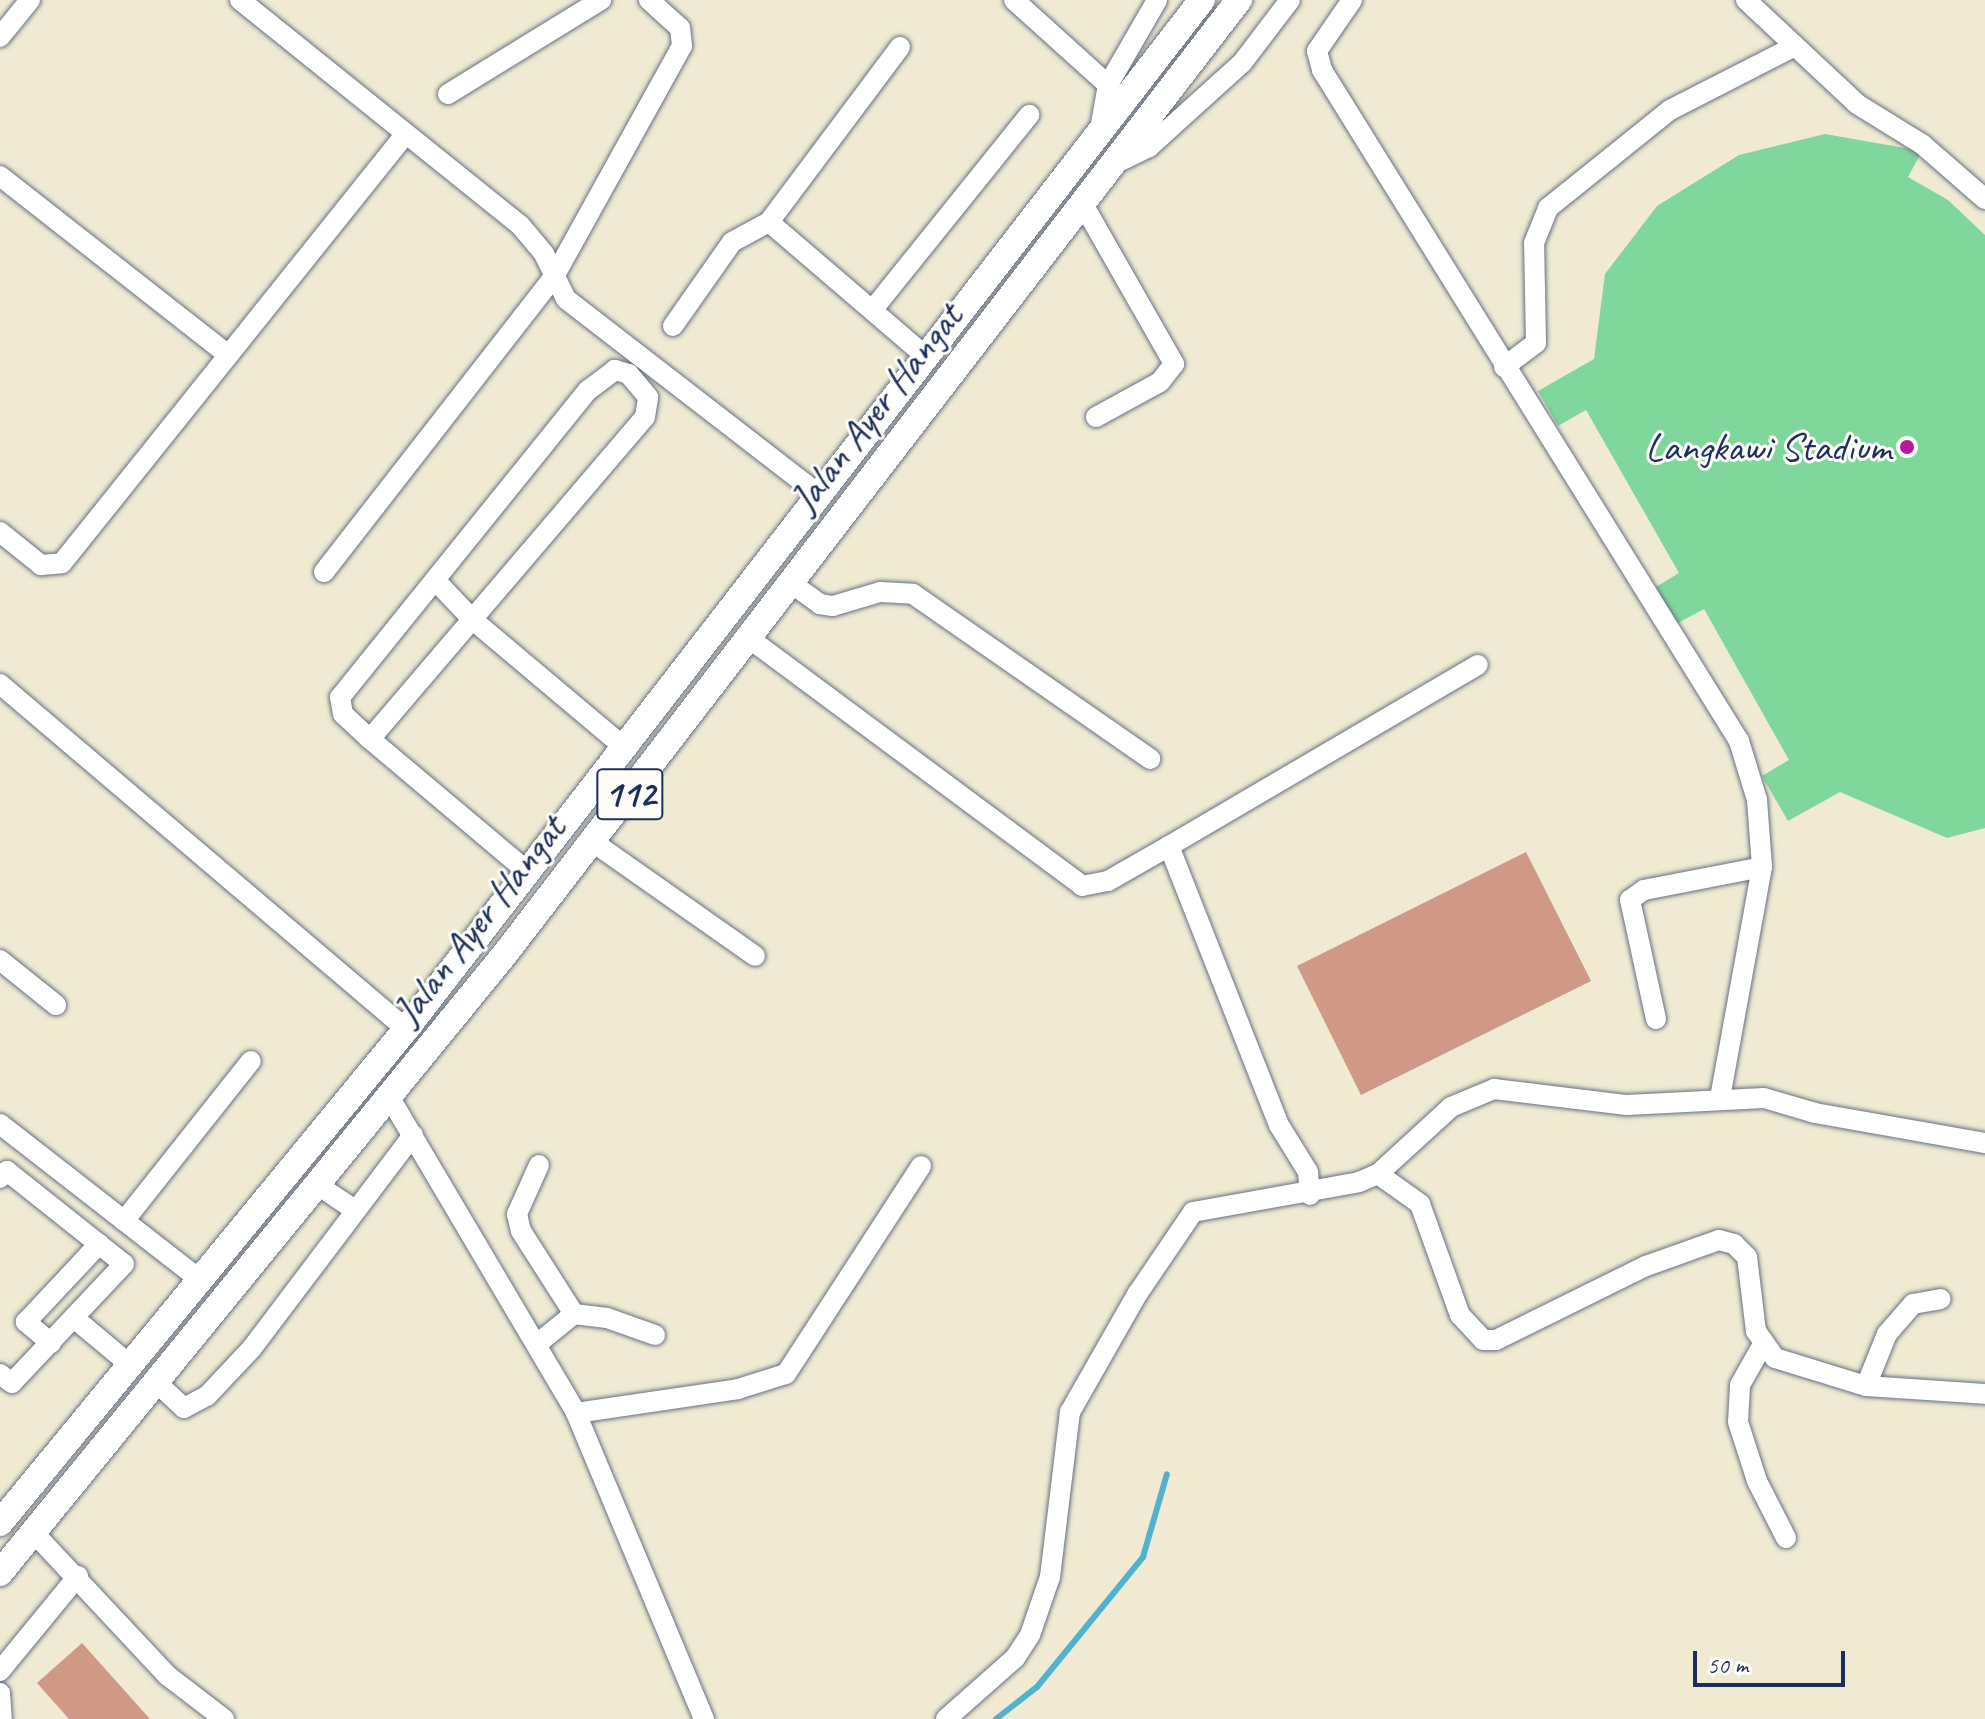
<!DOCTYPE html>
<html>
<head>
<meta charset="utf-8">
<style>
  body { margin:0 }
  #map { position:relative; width:1985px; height:1719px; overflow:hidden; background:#efead1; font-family:Caveat,sans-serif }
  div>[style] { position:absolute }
  .green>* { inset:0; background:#80d79b }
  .stream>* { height:6px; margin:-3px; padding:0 3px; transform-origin:3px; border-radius:3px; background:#51b2cf }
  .building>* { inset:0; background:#d09886 }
  .roads { filter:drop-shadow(0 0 2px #657086) drop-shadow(0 0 2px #657086) }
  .minor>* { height:20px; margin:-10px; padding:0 10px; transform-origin:10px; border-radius:10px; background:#fff }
  .major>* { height:26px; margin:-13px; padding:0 13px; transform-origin:13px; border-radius:13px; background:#fff }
  .dots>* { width:22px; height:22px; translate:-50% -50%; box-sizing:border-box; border:4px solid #fdfcf7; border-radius:50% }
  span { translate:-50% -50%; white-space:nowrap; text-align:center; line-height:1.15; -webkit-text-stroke:6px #fdfcf7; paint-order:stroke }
  .shield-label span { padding:2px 6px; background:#fdfcf7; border:2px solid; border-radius:6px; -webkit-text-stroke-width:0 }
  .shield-label { font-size:38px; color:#1b2f5e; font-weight:700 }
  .street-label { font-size:40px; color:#1b2f5e }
  .poi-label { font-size:40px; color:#1b2f5e }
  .right { translate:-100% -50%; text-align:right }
  .scale { position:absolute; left:1693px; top:1651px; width:152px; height:36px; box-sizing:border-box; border:4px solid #1b2f5e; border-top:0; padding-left:10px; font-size:24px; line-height:28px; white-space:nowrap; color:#1b2f5e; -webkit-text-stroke:6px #fdfcf7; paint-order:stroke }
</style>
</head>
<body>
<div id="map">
  <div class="green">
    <i style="clip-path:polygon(1825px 134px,1922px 151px,1908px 177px,1948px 200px,1985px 235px,1985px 828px,1947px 838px,1840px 792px,1788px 821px,1762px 776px,1789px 760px,1704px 609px,1676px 624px,1656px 587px,1679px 573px,1586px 410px,1558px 426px,1538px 391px,1594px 359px,1605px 274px,1657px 206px,1739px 155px)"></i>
  </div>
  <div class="stream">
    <i style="left:996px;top:1719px;width:52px;rotate:-38deg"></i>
    <i style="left:1037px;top:1687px;width:168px;rotate:-50.8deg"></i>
    <i style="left:1143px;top:1557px;width:86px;rotate:-73.9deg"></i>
  </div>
  <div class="building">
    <i style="clip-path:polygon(1526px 852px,1591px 981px,1361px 1095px,1297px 966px)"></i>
    <i style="clip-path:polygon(82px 1643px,150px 1719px,69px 1719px,37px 1683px)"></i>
  </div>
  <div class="roads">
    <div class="minor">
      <i style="left:240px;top:0;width:359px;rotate:38.8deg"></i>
      <i style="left:520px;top:225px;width:38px;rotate:50deg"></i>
      <i style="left:544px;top:254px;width:50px;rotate:63.9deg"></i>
      <i style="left:566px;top:299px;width:319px;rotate:37.7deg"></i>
      <i style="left:1014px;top:0;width:127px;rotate:42.1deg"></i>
      <i style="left:1352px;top:0;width:62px;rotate:124.5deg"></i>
      <i style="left:1317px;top:51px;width:20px;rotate:75deg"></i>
      <i style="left:1322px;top:70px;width:790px;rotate:58.14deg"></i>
      <i style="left:1739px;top:741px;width:62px;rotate:73deg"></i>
      <i style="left:1757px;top:800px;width:67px;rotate:85.7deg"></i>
      <i style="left:1762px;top:867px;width:234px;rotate:100.3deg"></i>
      <i style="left:1746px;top:0;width:152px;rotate:43.1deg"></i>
      <i style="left:1857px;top:104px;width:78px;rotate:31.8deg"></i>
      <i style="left:1923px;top:145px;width:82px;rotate:41.1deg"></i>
      <i style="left:0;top:37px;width:48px;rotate:-51deg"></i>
      <i style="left:900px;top:47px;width:219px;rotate:126.8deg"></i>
      <i style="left:769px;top:222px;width:204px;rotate:40.6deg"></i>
      <i style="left:448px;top:94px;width:180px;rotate:-31.6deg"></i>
      <i style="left:1100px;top:129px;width:45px;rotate:-79.7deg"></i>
      <i style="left:1108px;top:85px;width:98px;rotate:-60deg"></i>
      <i style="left:1114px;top:164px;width:39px;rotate:-26deg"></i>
      <i style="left:1149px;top:147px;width:125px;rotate:-42.1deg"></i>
      <i style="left:1242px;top:63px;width:79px;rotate:-52.7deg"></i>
      <i style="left:0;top:176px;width:290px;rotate:38.1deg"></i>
      <i style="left:1084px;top:206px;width:182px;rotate:60.3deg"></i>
      <i style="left:1174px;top:364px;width:23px;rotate:128deg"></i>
      <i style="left:1160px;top:382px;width:73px;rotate:151.3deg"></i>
      <i style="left:874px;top:308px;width:248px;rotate:-51.2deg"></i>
      <i style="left:673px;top:326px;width:103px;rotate:-54.9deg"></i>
      <i style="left:732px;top:242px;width:42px;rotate:-28.4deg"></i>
      <i style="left:1504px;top:367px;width:40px;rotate:-37deg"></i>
      <i style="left:1536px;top:343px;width:100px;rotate:-91.1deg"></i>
      <i style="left:1534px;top:243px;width:38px;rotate:-68deg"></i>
      <i style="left:1548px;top:208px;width:156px;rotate:-38.8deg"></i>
      <i style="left:1670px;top:110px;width:138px;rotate:-27.1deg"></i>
      <i style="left:0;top:532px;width:53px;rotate:38.8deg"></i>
      <i style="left:41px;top:565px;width:21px;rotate:-5deg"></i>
      <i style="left:62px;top:563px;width:547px;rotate:-51.31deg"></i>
      <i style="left:324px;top:572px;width:376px;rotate:-52.1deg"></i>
      <i style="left:555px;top:275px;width:262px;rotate:-61deg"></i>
      <i style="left:682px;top:46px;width:18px;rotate:-96deg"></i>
      <i style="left:680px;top:28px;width:42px;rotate:-137.9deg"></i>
      <i style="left:435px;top:580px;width:55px;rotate:46.5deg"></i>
      <i style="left:473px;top:620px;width:199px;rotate:40.1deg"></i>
      <i style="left:791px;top:583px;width:36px;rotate:36deg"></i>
      <i style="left:820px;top:604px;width:13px;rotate:9deg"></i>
      <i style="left:833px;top:606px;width:49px;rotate:-16.6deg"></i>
      <i style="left:880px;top:592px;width:33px;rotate:3deg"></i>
      <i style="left:913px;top:594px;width:289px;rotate:34.8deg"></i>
      <i style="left:750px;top:639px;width:414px;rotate:36.6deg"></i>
      <i style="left:1082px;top:886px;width:26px;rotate:-11deg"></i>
      <i style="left:1108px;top:881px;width:70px;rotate:-29.8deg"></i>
      <i style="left:1169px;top:846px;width:300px;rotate:68.5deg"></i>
      <i style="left:1279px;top:1125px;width:55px;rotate:58.3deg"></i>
      <i style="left:1308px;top:1172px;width:23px;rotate:85deg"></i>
      <i style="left:0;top:684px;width:533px;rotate:40.36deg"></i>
      <i style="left:370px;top:739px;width:423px;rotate:-49.5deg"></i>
      <i style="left:645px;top:417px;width:20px;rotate:-81deg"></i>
      <i style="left:648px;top:397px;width:30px;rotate:-130deg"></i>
      <i style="left:629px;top:374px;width:15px;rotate:-164deg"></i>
      <i style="left:615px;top:370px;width:34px;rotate:143deg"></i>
      <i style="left:588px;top:390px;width:395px;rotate:128.9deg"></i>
      <i style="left:340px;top:697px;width:17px;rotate:80deg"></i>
      <i style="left:343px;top:714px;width:37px;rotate:43deg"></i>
      <i style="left:370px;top:739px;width:205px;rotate:40.1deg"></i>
      <i style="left:593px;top:842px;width:198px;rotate:35.1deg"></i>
      <i style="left:1169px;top:846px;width:358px;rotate:-30.4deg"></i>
      <i style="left:0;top:960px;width:72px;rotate:38.8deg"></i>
      <i style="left:1656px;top:1019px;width:122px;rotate:-102.3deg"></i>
      <i style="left:1630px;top:900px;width:17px;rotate:-36deg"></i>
      <i style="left:1644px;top:890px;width:120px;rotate:-11deg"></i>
      <i style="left:390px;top:1098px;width:366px;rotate:59.4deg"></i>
      <i style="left:576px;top:1413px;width:332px;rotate:67.3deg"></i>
      <i style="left:0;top:1124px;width:252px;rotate:37.9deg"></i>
      <i style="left:539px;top:1165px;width:54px;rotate:114.2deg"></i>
      <i style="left:517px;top:1214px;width:17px;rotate:77deg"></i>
      <i style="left:521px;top:1231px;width:98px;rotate:57.4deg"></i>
      <i style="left:1378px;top:1174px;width:52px;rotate:35.5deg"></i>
      <i style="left:1420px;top:1204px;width:118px;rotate:70.2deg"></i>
      <i style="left:1460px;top:1315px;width:34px;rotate:47deg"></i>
      <i style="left:1483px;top:1340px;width:13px"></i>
      <i style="left:1496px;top:1340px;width:167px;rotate:-26.3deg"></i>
      <i style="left:1646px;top:1266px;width:77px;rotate:-19.6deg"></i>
      <i style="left:1719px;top:1240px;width:16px;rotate:15deg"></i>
      <i style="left:1734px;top:1244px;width:18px;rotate:45deg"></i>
      <i style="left:1747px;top:1257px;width:75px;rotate:83.1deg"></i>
      <i style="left:1756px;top:1331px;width:33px;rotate:55deg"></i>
      <i style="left:1775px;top:1358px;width:95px;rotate:17.1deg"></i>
      <i style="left:1866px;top:1386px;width:119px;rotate:3.8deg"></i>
      <i style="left:0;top:1178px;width:10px;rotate:-45deg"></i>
      <i style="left:7px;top:1171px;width:149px;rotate:38.5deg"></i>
      <i style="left:124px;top:1264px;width:163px;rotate:133.3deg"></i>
      <i style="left:12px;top:1383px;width:15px;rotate:-143deg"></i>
      <i style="left:319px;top:1186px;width:43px;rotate:33.7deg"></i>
      <i style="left:124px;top:1221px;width:204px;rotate:-51.6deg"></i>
      <i style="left:74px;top:1318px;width:72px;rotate:39.9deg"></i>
      <i style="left:51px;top:1343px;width:33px;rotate:-140deg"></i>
      <i style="left:26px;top:1322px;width:107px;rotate:-46.9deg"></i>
      <i style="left:537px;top:1344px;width:48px;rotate:-39deg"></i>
      <i style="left:574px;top:1314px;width:33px;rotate:7deg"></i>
      <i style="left:607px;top:1318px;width:51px;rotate:19.5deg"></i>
      <i style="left:1762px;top:1346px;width:45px;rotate:119.4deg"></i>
      <i style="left:1740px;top:1385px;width:37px;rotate:93deg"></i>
      <i style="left:1738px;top:1422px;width:62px;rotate:72.1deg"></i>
      <i style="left:1757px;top:1481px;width:64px;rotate:63deg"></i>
      <i style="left:156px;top:1382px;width:38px;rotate:43deg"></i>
      <i style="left:184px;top:1408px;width:26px;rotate:-28deg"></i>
      <i style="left:207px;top:1396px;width:66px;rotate:-46.8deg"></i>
      <i style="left:252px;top:1348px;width:267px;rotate:-52.9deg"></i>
      <i style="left:1866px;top:1386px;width:56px;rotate:-68deg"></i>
      <i style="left:1887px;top:1334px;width:40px;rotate:-49deg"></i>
      <i style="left:1913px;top:1304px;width:28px;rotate:-10deg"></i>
      <i style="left:576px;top:1413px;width:164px;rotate:-8.4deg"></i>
      <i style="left:738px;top:1389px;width:50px;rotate:-17.4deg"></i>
      <i style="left:786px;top:1374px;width:248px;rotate:-57deg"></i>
      <i style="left:34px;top:1533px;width:196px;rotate:46.9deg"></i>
      <i style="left:168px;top:1676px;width:71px;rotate:37.5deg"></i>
      <i style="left:0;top:1671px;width:123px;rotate:-50.6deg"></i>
      <i style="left:0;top:1693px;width:26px;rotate:86deg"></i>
      <i style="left:946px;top:1719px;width:92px;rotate:-41.5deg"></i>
      <i style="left:1015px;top:1658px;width:27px;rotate:-57deg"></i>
      <i style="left:1030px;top:1635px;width:61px;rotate:-71deg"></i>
      <i style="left:1050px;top:1577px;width:166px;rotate:-83.1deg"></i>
      <i style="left:1070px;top:1412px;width:137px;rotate:-60.3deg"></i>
      <i style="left:1138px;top:1293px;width:98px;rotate:-55.8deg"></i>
      <i style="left:1193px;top:1212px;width:169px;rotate:-10.2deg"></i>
      <i style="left:1359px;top:1182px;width:21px;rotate:-23deg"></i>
      <i style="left:1378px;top:1174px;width:99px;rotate:-42.5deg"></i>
      <i style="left:1451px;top:1107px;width:47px;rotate:-22.7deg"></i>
      <i style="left:1494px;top:1089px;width:134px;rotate:6.9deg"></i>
      <i style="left:1627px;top:1105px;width:137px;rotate:-2.9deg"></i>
      <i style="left:1764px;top:1098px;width:53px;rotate:16.4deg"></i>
      <i style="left:1815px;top:1113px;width:173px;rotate:10deg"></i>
    </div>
    <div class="major">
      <i style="left:0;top:1523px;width:639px;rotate:-50.58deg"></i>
      <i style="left:406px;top:1029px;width:1301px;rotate:-52.28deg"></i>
      <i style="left:0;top:1573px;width:799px;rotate:-50.79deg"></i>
      <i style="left:505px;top:954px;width:1204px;rotate:-52.43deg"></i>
    </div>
  </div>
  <div class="dots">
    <i style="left:1907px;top:447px;background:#b5179e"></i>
  </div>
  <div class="shield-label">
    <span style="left:630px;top:794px">112</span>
  </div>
  <div class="street-label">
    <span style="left:876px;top:408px;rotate:-52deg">Jalan Ayer Hangat</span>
    <span style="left:479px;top:920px;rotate:-52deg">Jalan Ayer Hangat</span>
  </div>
  <div class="poi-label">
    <span class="right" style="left:1891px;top:447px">Langkawi Stadium</span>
  </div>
  <div class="scale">50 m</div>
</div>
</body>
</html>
